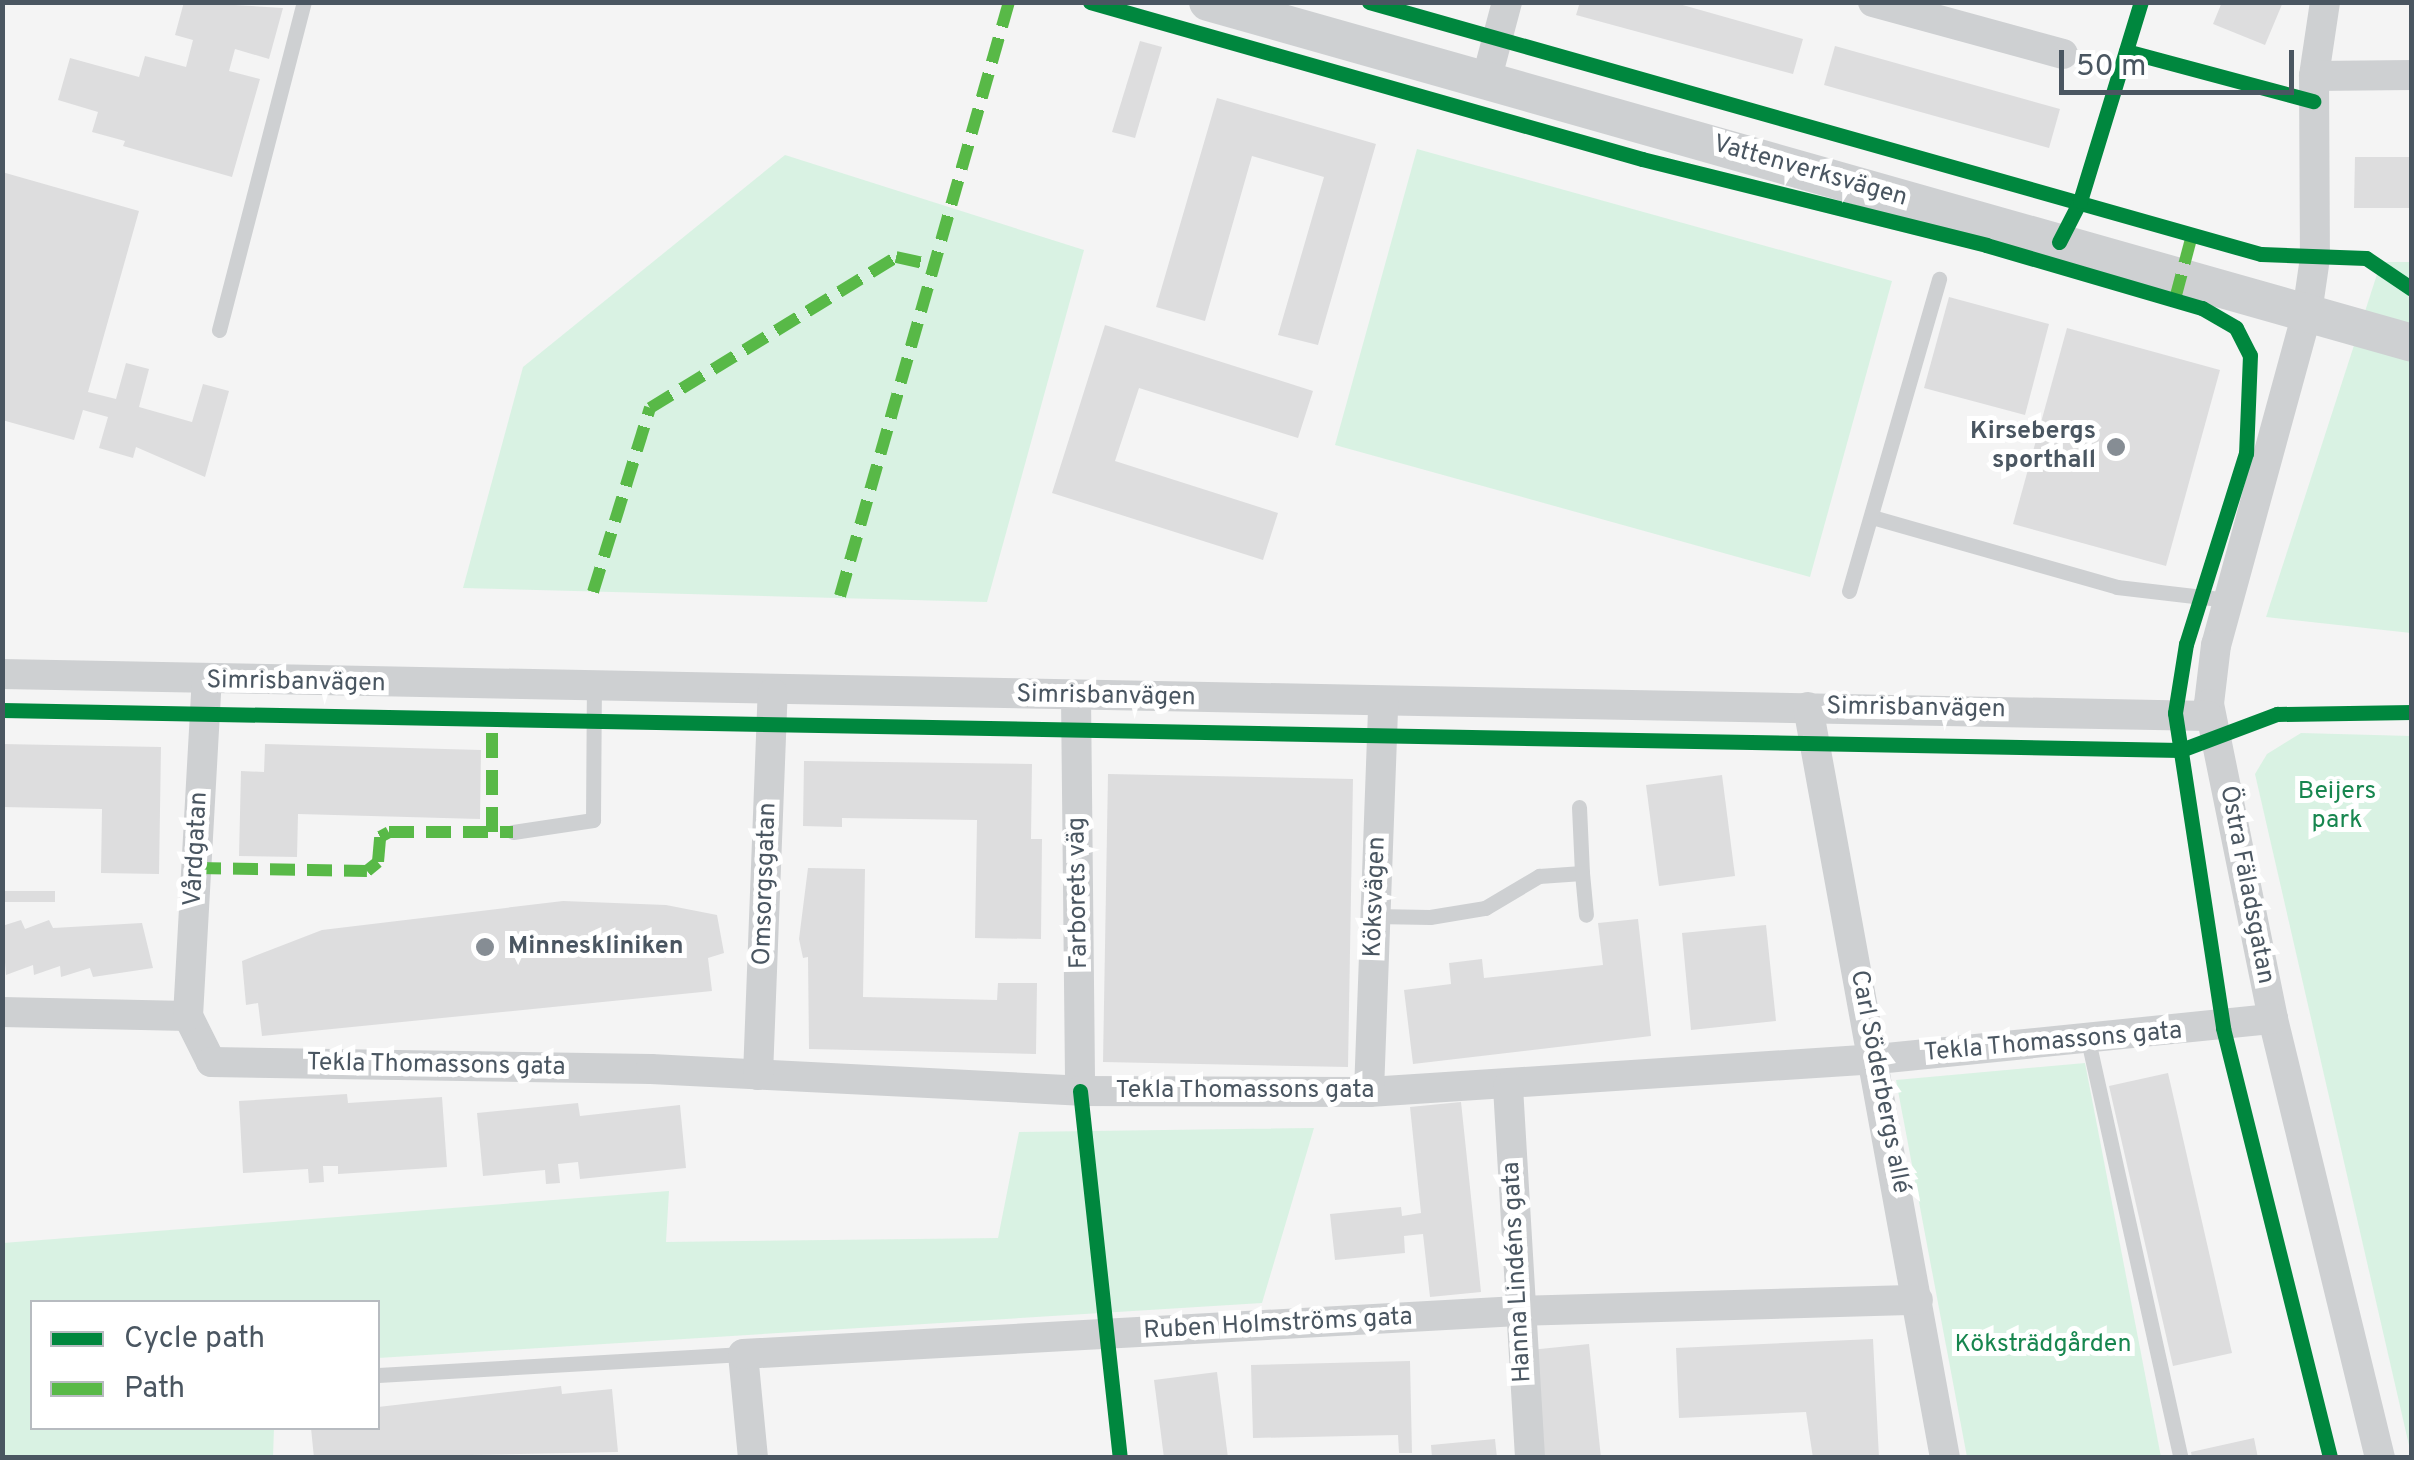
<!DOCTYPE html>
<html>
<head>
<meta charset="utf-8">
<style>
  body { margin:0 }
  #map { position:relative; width:2414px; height:1460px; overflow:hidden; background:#f4f4f4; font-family:Overpass,sans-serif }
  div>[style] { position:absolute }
  .green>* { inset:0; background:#d9f2e3 }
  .building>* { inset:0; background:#ddddde }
  .service>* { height:15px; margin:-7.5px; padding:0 7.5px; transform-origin:7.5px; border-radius:7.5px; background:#ced0d2 }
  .minor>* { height:30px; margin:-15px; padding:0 15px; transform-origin:15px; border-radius:15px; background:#ced0d2 }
  .tertiary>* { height:38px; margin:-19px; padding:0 19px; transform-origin:19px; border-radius:19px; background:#ced0d2 }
  .quiet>* { height:12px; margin-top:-6px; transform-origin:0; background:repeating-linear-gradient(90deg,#58b947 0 25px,transparent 0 37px) }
  .cycleway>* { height:15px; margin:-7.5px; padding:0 7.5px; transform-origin:7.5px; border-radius:7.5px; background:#00873e }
  .dots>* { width:28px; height:28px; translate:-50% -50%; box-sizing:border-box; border:5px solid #fff; border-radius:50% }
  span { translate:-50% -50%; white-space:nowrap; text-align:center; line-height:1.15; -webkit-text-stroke:10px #fff; paint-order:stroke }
  .street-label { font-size:25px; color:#4a5661 }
  .poi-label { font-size:25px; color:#4a5661; font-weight:700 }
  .right { translate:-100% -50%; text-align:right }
  .left { translate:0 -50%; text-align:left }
  .park-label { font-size:25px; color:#17864f }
  .frame { position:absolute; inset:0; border:5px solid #4a5661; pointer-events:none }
  .legend { position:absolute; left:30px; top:1300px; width:350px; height:130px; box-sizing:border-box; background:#fff; border:2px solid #b7bbc0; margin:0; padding:12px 18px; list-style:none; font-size:30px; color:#4a5661 }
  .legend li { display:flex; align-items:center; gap:20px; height:50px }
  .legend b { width:50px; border:2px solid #b7bbc0 }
  .scale { position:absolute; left:2059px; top:50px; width:235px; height:45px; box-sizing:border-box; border:5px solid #4a5661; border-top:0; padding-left:12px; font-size:30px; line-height:35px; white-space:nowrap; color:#4a5661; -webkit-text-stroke:8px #fff; paint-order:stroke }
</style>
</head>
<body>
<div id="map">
  <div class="green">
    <i style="clip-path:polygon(1417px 149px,1892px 281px,1810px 577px,1335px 445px)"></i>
    <i style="clip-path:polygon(785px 155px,1084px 250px,987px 602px,463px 588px,523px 367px)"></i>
    <i style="clip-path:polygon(2381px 262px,2411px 262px,2411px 633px,2266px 617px)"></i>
    <i style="clip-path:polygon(2301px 733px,2411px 736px,2411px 1454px,2255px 774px,2267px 754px)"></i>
    <i style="clip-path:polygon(2085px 1063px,2161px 1457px,1967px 1457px,1896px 1080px)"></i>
    <i style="clip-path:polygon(1314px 1128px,1262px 1303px,378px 1358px,378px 1302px,32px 1302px,32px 1428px,274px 1428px,273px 1457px,3px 1457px,3px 1243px,669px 1191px,666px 1242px,998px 1238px,1019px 1132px)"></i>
  </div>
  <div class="building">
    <i style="clip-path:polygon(184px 2px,283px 8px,269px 59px,235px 49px,229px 71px,260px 79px,232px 177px,123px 146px,125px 141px,92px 132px,98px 112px,58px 100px,70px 58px,139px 77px,145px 56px,186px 67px,193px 40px,175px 35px)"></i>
    <i style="clip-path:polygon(1580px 2px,1672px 2px,1803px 39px,1793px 74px,1576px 15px)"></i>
    <i style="clip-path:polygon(2222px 2px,2283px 2px,2265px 45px,2213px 24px)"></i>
    <i style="clip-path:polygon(1140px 41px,1162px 47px,1135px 138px,1112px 132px)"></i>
    <i style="clip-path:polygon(1835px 46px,2060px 109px,2049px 148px,1824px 85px)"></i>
    <i style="clip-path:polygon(1217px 98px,1376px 144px,1318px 345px,1278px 335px,1324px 177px,1252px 156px,1205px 321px,1156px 307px)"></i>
    <i style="clip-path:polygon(2355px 157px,2412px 157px,2412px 208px,2354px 208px)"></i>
    <i style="clip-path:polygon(2px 172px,139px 211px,88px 392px,116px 399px,126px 363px,149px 369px,139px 407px,192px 422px,203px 384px,229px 391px,205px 477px,136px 447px,133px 458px,99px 448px,108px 417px,83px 410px,74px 440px,2px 420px)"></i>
    <i style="clip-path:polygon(1949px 297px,2049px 324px,2025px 415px,1924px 388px)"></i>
    <i style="clip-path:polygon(1105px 325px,1313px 391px,1298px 438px,1139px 388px,1115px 461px,1278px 513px,1263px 560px,1052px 493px)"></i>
    <i style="clip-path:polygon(2067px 328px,2220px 370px,2166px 566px,2013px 524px)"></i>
    <i style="clip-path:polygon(2px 744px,161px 747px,159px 874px,101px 873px,102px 809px,2px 807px)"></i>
    <i style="clip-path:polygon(265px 744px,481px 750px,480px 819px,298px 814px,297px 857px,239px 856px,241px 771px,264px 772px)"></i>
    <i style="clip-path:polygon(804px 761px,1032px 764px,1031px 839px,1042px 839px,1041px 939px,975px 938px,977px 820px,842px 818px,842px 827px,803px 826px)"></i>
    <i style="clip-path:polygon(1108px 774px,1353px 779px,1348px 1067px,1103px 1062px)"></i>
    <i style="clip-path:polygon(1722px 775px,1735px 876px,1659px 886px,1646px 785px)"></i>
    <i style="clip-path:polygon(808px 868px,865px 869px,863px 997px,997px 1000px,998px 983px,1037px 983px,1036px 1054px,809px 1049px,808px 957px,803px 958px,799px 939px)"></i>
    <i style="clip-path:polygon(2px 891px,55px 891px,55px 902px,2px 902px)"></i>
    <i style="clip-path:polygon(563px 901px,666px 905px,717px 915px,724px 953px,708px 958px,712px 991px,262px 1036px,258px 1003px,246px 1005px,242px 961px,322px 930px)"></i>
    <i style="clip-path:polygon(1638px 919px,1651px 1036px,1413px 1064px,1404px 990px,1451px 984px,1449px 963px,1482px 959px,1484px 978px,1603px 965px,1598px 923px)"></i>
    <i style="clip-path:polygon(21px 920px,25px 929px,49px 920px,53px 928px,142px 923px,153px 968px,93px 977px,90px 968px,61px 977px,60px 966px,34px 975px,33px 965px,6px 975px,2px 926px)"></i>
    <i style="clip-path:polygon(1766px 925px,1776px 1021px,1691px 1030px,1682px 933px)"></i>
    <i style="clip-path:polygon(2168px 1073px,2232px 1353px,2173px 1366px,2109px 1086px)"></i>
    <i style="clip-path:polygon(347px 1094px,348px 1103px,442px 1097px,447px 1167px,338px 1174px,338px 1166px,323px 1166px,324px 1182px,309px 1183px,308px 1169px,243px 1173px,239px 1101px)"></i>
    <i style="clip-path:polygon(1461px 1102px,1481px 1292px,1430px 1297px,1423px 1234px,1404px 1236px,1405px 1253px,1335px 1260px,1330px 1214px,1401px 1207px,1402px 1216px,1421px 1213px,1410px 1107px)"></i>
    <i style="clip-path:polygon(578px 1103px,580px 1116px,680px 1105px,686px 1168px,580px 1179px,578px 1162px,558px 1164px,560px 1183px,546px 1184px,545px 1170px,483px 1176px,477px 1113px)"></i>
    <i style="clip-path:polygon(1873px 1339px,1879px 1458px,1813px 1458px,1806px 1412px,1679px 1418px,1676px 1348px)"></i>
    <i style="clip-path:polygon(1589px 1344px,1601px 1458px,1541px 1458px,1530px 1350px)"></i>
    <i style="clip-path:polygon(1410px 1361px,1412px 1453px,1399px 1453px,1398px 1435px,1253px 1438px,1251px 1365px)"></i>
    <i style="clip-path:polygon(1217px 1372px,1228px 1458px,1164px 1458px,1154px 1380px)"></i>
    <i style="clip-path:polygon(561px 1386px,562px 1394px,612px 1389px,618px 1452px,314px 1458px,311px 1428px,378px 1428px,378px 1407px)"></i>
    <i style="clip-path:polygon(2254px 1438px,2258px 1458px,2192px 1458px,2191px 1452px)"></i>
    <i style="clip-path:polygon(1495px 1439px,1497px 1458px,1432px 1458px,1431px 1445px)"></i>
  </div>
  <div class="service">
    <i style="left:219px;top:330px;width:339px;rotate:-75.5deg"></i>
    <i style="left:1872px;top:517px;width:255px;rotate:15.9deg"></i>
    <i style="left:2117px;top:587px;width:112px;rotate:6.7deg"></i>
    <i style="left:1849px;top:591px;width:325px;rotate:-73.9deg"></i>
    <i style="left:1579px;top:807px;width:66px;rotate:87.4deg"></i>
    <i style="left:513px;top:832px;width:81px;rotate:-8.5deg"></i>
    <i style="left:593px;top:820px;width:131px;rotate:-89.6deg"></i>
    <i style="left:1375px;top:916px;width:55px;rotate:1deg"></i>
    <i style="left:1430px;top:917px;width:56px;rotate:-9.3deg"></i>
    <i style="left:1485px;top:908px;width:63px;rotate:-30.7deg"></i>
    <i style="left:1539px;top:876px;width:43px;rotate:-4deg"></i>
    <i style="left:1582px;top:873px;width:42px;rotate:84.6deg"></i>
    <i style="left:2088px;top:1040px;width:428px;rotate:77.5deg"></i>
    <i style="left:378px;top:1375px;width:366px;rotate:-3.3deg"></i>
  </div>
  <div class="minor">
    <i style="left:1873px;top:2px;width:197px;rotate:15.3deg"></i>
    <i style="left:2325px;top:2px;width:75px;rotate:98.5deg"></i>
    <i style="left:2314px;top:76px;width:182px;rotate:89.7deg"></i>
    <i style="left:2315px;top:258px;width:56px;rotate:98.3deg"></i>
    <i style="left:2307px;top:313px;width:344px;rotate:105.3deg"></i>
    <i style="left:2216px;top:645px;width:59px;rotate:96.8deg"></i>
    <i style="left:2209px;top:704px;width:321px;rotate:78.5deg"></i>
    <i style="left:2273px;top:1019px;width:452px;rotate:76.3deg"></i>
    <i style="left:2314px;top:76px;width:98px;rotate:-0.6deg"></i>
    <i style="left:1486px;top:81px;width:82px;rotate:-75.1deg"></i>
    <i style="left:2px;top:674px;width:2207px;rotate:1.09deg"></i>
    <i style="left:1076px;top:696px;width:395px;rotate:89.4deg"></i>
    <i style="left:1808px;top:707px;width:763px;rotate:79.66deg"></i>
    <i style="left:2px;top:1012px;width:186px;rotate:1.2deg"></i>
    <i style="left:188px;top:1016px;width:51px;rotate:63.4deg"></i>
    <i style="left:211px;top:1062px;width:440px;rotate:0.9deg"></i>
    <i style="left:651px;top:1069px;width:430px;rotate:2.9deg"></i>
    <i style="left:1080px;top:1091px;width:289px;rotate:0.2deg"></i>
    <i style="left:1369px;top:1092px;width:509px;rotate:-3.72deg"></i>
    <i style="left:1877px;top:1059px;width:398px;rotate:-5.8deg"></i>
    <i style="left:188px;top:1016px;width:336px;rotate:-86.8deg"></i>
    <i style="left:758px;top:1075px;width:382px;rotate:-87.8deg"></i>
    <i style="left:1508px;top:1087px;width:372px;rotate:86.6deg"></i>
    <i style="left:1369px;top:1092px;width:390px;rotate:-87.9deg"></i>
    <i style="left:753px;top:1458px;width:104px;rotate:-95.5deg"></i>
    <i style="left:743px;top:1354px;width:776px;rotate:-3.18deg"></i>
    <i style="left:1518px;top:1311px;width:400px;rotate:-1.6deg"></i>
  </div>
  <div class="tertiary">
    <i style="left:1208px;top:2px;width:1251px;rotate:15.81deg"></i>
  </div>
  <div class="quiet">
    <i style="left:2175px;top:299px;width:66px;rotate:-75.1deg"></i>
    <i style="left:593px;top:592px;width:193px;rotate:-72.8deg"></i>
    <i style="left:650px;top:408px;width:289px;rotate:-31.5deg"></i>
    <i style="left:896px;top:257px;width:42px;rotate:12.4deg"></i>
    <i style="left:840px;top:596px;width:618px;rotate:-74.12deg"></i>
    <i style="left:492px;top:832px;width:112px;rotate:-90deg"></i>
    <i style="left:196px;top:868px;width:171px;rotate:1deg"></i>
    <i style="left:367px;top:871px;width:14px;rotate:-39deg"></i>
    <i style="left:378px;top:862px;width:25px;rotate:-85deg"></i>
    <i style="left:380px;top:837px;width:10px;rotate:-29deg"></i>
    <i style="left:389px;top:832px;width:124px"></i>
  </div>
  <div class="cycleway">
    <i style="left:1090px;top:2px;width:574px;rotate:15.88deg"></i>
    <i style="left:1642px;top:159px;width:355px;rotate:14deg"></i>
    <i style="left:1986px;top:245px;width:225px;rotate:16.3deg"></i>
    <i style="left:2202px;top:308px;width:39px;rotate:30deg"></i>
    <i style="left:2236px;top:328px;width:30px;rotate:63deg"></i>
    <i style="left:2250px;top:355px;width:98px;rotate:92.3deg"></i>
    <i style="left:2246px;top:453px;width:200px;rotate:107.4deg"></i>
    <i style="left:2186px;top:644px;width:70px;rotate:99.1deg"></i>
    <i style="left:2175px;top:713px;width:319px;rotate:81.3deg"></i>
    <i style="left:2223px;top:1028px;width:443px;rotate:76deg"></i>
    <i style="left:1369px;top:2px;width:927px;rotate:15.78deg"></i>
    <i style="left:2261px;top:254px;width:105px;rotate:2.2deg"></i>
    <i style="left:2366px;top:258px;width:55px;rotate:34deg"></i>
    <i style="left:2126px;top:51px;width:194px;rotate:15deg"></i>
    <i style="left:2059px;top:242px;width:46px;rotate:-62.9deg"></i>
    <i style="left:2080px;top:201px;width:208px;rotate:-73deg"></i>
    <i style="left:2px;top:710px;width:2179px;rotate:1.05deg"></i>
    <i style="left:2181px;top:750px;width:103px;rotate:-20.6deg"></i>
    <i style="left:2277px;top:714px;width:135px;rotate:-0.8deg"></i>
    <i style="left:1080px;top:1091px;width:369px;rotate:83.8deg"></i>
  </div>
  <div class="dots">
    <i style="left:2116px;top:447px;background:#868d94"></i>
    <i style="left:485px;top:947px;background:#868d94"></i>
  </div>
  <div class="street-label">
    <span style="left:1810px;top:172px;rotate:16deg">Vattenverksvägen</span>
    <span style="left:296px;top:683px;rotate:1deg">Simrisbanvägen</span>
    <span style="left:1106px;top:697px;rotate:1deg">Simrisbanvägen</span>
    <span style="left:1916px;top:709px;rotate:1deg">Simrisbanvägen</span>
    <span style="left:197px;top:849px;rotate:-87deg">Vårdgatan</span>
    <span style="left:766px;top:884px;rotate:-88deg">Omsorgsgatan</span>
    <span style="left:2246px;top:885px;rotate:79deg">Östra Fäladsgatan</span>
    <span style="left:1079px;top:893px;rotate:-91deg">Farborets väg</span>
    <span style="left:1376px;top:897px;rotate:-88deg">Köksvägen</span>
    <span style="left:2053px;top:1043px;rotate:-5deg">Tekla Thomassons gata</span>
    <span style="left:436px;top:1066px;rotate:1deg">Tekla Thomassons gata</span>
    <span style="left:1879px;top:1082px;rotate:79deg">Carl Söderbergs allé</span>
    <span style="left:1245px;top:1091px">Tekla Thomassons gata</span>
    <span style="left:1518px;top:1272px;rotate:-93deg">Hanna Lindéns gata</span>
    <span style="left:1278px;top:1325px;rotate:-3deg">Ruben Holmströms gata</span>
  </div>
  <div class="poi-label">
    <span class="right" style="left:2096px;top:447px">Kirsebergs<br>sporthall</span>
    <span class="left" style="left:508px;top:947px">Minneskliniken</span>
  </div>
  <div class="park-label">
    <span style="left:2337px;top:807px">Beijers<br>park</span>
    <span style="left:2043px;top:1345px">Köksträdgården</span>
  </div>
  <div class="frame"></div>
  <ul class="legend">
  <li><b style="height:12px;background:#00873e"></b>Cycle path</li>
  <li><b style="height:12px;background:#58b947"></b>Path</li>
  </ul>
  <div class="scale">50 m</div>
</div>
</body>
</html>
